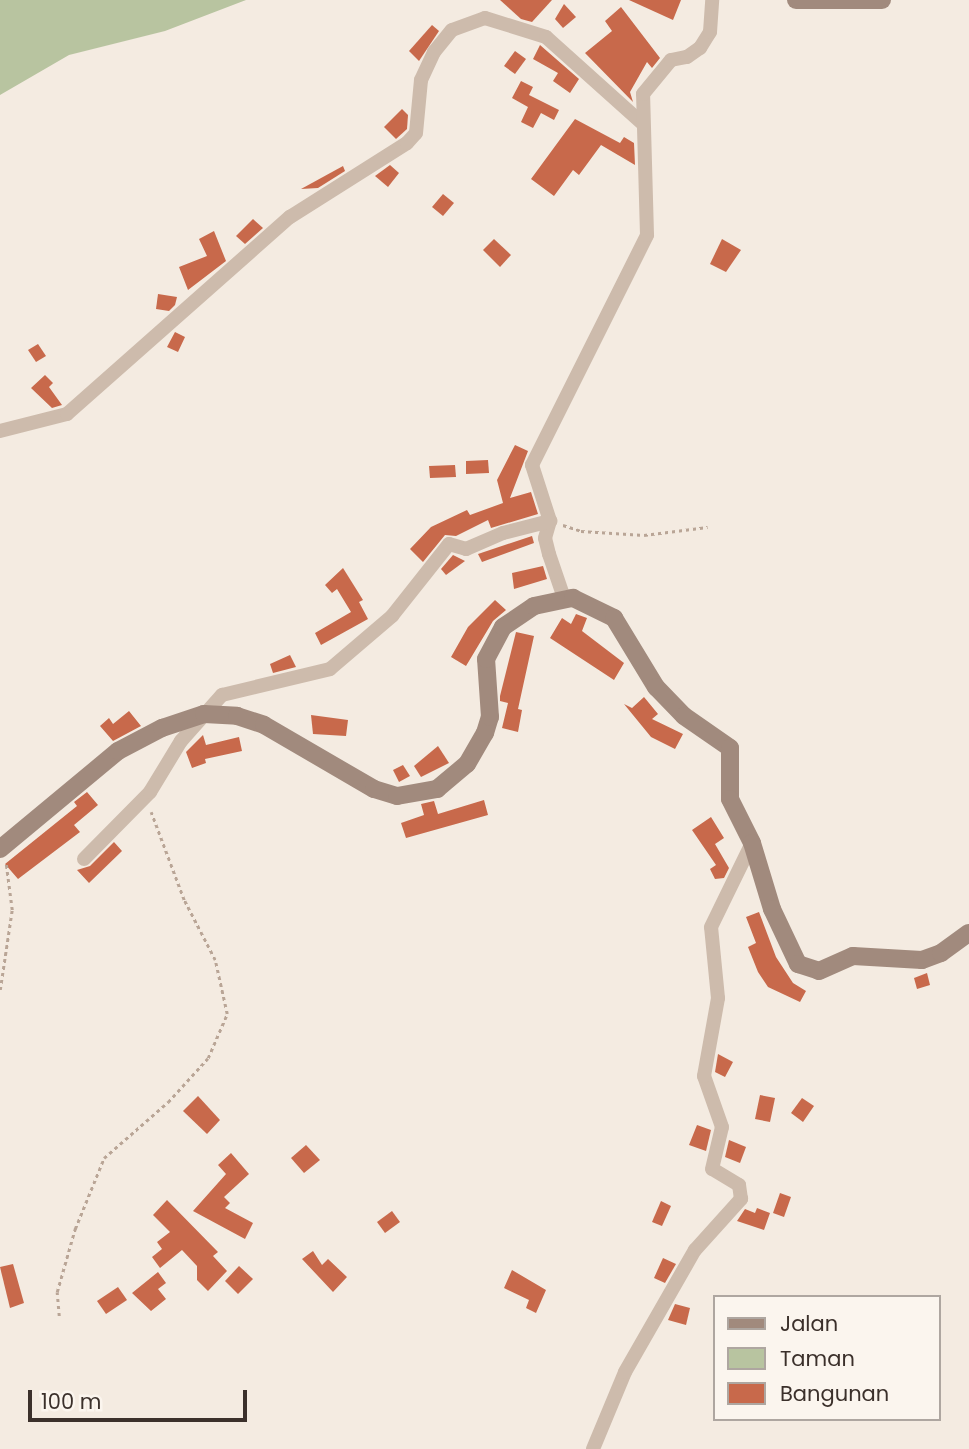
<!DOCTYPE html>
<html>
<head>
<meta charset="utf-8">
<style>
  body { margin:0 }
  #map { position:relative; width:969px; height:1449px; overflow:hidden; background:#f4ebe1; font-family:Poppins,sans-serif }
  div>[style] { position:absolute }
  .green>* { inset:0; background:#b8c4a0 }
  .building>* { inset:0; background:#c8694b }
  .path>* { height:2.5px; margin-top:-1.25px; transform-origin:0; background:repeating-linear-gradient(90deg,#b9a596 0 3.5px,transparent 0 7px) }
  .street>* { height:14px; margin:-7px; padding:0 7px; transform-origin:7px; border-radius:7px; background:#cdbbac }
  .secondary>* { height:18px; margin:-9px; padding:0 9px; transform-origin:9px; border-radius:9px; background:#a18a7d }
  span { translate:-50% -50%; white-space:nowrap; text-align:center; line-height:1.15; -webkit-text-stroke:6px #fbf5ee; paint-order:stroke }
  .legend { position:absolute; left:713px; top:1295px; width:228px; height:126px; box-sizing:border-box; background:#fbf5ee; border:2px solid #aea6a0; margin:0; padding:9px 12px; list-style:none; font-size:21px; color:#3b302b }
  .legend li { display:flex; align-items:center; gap:14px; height:35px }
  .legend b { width:35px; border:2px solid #aea6a0 }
  .scale { position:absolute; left:28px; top:1390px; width:219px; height:32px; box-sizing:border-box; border:4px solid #3b302b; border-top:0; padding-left:9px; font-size:21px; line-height:24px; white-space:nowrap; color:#3b302b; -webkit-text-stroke:5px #fbf5ee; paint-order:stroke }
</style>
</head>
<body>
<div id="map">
  <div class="green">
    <i style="clip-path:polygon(0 0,246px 0,165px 31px,69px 55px,0 95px)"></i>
  </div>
  <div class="building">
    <i style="clip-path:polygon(500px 0,552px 0,532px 22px,521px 19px)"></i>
    <i style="clip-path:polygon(629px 0,681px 0,673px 20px)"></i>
    <i style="clip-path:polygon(564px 4px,576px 17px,563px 28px,555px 19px)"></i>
    <i style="clip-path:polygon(621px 7px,660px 58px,652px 68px,647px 62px,630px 92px,633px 102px,585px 53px,612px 31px,605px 21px)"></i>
    <i style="clip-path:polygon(432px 25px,439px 31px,419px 61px,409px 51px)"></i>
    <i style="clip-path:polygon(540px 45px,579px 79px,570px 93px,553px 81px,558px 73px,533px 59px)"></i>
    <i style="clip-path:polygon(515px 51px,526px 59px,515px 74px,504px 66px)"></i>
    <i style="clip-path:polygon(521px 81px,533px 87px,529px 95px,559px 110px,554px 120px,541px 113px,533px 128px,521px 122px,528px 107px,512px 98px)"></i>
    <i style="clip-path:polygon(402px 109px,408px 115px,407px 129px,396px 139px,384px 127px)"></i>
    <i style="clip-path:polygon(575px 119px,620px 143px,624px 137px,634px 143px,635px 165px,601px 145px,579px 175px,573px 170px,554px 196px,531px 179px)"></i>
    <i style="clip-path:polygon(390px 165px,399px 173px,388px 187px,375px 176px)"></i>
    <i style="clip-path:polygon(343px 166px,345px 171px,318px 188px,301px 189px)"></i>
    <i style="clip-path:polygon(443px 194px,454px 203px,443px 216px,432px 207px)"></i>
    <i style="clip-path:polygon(253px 219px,263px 228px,245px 244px,236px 236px)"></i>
    <i style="clip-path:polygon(214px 231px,226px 261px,188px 290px,179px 267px,207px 256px,199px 239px)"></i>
    <i style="clip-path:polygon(494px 239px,511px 255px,500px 267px,483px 250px)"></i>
    <i style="clip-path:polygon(722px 239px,741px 250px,726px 272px,710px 264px)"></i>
    <i style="clip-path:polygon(158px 294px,177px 297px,175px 305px,169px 311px,156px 309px)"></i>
    <i style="clip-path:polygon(175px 332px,185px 337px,178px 352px,167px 347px)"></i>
    <i style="clip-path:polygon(38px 344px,46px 356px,36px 362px,28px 350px)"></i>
    <i style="clip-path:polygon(45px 375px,53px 383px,49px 387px,62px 405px,52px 408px,31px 388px)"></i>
    <i style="clip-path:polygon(515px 445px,528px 451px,510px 498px,531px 492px,538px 514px,491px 528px,488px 520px,456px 536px,445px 535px,423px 562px,410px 549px,431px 527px,467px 510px,470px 515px,503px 503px,497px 480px)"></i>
    <i style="clip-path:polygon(488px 460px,489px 473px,466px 474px,466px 461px)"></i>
    <i style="clip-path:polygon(455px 465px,456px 477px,430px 478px,429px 466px)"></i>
    <i style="clip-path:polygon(532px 536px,534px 543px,482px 562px,478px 554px)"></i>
    <i style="clip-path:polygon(453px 555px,465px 561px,446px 575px,441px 569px)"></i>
    <i style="clip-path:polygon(543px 566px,547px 579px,514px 589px,512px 573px)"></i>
    <i style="clip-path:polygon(343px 568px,363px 600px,359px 602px,368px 619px,321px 645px,315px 633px,351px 612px,337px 589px,332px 593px,325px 585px)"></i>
    <i style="clip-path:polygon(495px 600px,506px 610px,493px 621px,466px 666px,451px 657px,468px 627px)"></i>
    <i style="clip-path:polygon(576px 614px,587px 618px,582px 631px,624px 663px,614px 680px,550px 638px,562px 618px,571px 624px)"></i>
    <i style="clip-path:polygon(516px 632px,534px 636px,518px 709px,522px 710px,518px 732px,502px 728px,508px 703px,500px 701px,500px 696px)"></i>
    <i style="clip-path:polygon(290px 655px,296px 667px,273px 673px,270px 664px)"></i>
    <i style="clip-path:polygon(644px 697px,658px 714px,652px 719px,683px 734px,675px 749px,651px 737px,624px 704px,632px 708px)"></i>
    <i style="clip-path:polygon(129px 711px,141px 726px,113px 741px,100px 726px,109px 718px,113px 724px)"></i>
    <i style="clip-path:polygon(311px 715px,348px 720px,346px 736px,313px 734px)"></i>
    <i style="clip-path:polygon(203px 735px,206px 745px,239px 737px,242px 751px,205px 759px,206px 763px,192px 768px,186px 752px)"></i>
    <i style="clip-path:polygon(438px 746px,449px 763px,421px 777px,414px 766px)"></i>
    <i style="clip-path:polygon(403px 765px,410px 776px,399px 782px,393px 770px)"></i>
    <i style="clip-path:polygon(87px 792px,98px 805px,74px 825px,80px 832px,18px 879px,5px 864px,77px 806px,74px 802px)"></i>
    <i style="clip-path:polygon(484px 800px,488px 815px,406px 838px,401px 823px,424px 815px,421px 804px,434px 801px,438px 814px)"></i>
    <i style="clip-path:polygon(711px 817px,724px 838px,715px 844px,729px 868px,724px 878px,715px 879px,710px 869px,716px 865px,692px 830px)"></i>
    <i style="clip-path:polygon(114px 842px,122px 851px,89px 883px,77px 870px,90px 866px)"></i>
    <i style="clip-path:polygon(759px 912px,776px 957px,793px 983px,806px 991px,800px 1002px,768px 987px,758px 972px,748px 947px,756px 943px,746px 917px)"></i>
    <i style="clip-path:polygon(927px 973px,930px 985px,917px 989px,914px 978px)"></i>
    <i style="clip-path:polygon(718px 1054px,733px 1062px,725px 1077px,715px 1072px)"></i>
    <i style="clip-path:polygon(760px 1095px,775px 1098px,770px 1122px,755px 1119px)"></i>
    <i style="clip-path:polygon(198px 1096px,220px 1120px,207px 1134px,183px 1111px)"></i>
    <i style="clip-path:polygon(802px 1098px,814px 1106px,803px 1122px,791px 1113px)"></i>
    <i style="clip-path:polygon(697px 1125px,711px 1130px,706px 1151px,689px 1145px)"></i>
    <i style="clip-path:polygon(729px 1140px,746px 1147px,740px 1163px,725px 1157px)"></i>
    <i style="clip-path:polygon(306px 1145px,320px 1160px,304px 1173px,291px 1158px)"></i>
    <i style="clip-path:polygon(231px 1153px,249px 1174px,224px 1197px,230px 1203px,225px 1208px,253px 1223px,245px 1239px,193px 1211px,226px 1174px,218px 1165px)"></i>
    <i style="clip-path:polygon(780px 1193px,791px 1197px,784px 1217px,773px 1213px)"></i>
    <i style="clip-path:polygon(167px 1200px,218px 1252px,213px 1256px,227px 1271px,208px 1291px,197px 1280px,197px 1266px,182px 1250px,160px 1268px,152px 1257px,162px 1249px,157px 1242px,170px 1232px,153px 1215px)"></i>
    <i style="clip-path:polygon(661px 1201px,671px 1206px,662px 1226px,652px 1222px)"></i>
    <i style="clip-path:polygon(757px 1208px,770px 1213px,764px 1230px,737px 1221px,745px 1209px,755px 1213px)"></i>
    <i style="clip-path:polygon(392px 1211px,400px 1222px,385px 1233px,377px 1222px)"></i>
    <i style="clip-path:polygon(313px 1251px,322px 1265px,328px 1259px,347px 1277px,333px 1292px,302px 1259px)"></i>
    <i style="clip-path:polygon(663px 1258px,676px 1264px,665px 1283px,654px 1278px)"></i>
    <i style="clip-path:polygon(13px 1264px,24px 1303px,10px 1308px,0 1267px)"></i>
    <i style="clip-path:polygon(239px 1266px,253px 1279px,238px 1294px,225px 1281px)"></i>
    <i style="clip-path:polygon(512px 1270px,546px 1290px,536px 1313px,526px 1308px,529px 1300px,504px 1288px)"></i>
    <i style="clip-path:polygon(158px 1272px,166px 1283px,158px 1289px,166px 1299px,151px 1311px,132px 1293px)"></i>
    <i style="clip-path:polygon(118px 1287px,127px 1300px,106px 1314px,97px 1301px)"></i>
    <i style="clip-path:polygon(675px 1304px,690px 1308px,686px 1325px,668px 1320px)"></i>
  </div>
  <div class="path">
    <i style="left:563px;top:525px;width:19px;rotate:18deg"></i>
    <i style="left:581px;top:531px;width:63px;rotate:3.6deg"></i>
    <i style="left:644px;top:535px;width:64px;rotate:-7.1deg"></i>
    <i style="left:0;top:990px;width:81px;rotate:-81.5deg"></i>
    <i style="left:12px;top:910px;width:46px;rotate:-97.4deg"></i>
    <i style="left:59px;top:1316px;width:24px;rotate:-95deg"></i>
    <i style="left:57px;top:1292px;width:66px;rotate:-74.1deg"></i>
    <i style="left:75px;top:1229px;width:77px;rotate:-67.8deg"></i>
    <i style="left:104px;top:1158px;width:85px;rotate:-41.2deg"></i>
    <i style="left:168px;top:1102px;width:59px;rotate:-47.7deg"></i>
    <i style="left:208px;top:1058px;width:48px;rotate:-66.6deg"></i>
    <i style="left:227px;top:1014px;width:55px;rotate:-102.5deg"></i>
    <i style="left:215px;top:960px;width:68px;rotate:-117.3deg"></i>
    <i style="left:184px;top:900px;width:94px;rotate:-110.6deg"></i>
  </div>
  <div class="street">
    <i style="left:0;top:431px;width:69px;rotate:-14.2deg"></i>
    <i style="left:67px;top:414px;width:298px;rotate:-41.5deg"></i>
    <i style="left:290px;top:217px;width:138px;rotate:-32.3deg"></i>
    <i style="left:407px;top:143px;width:13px;rotate:-48deg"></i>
    <i style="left:416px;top:133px;width:53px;rotate:-84.6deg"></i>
    <i style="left:421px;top:80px;width:31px;rotate:-65deg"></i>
    <i style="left:434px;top:52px;width:28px;rotate:-51deg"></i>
    <i style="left:452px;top:30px;width:35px;rotate:-20deg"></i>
    <i style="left:485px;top:18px;width:64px;rotate:17.3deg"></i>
    <i style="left:546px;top:37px;width:129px;rotate:41.9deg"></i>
    <i style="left:573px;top:598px;width:10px;rotate:-163deg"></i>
    <i style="left:563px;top:595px;width:43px;rotate:-108.9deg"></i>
    <i style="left:549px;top:554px;width:16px;rotate:-104deg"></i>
    <i style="left:545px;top:538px;width:18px;rotate:-74deg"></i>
    <i style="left:550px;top:521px;width:59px;rotate:-107.8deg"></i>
    <i style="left:532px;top:465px;width:257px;rotate:-63.4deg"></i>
    <i style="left:647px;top:235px;width:141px;rotate:-91.6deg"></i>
    <i style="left:643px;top:94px;width:44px;rotate:-50.5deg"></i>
    <i style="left:671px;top:60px;width:16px;rotate:-11deg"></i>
    <i style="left:687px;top:57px;width:16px;rotate:-35deg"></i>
    <i style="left:700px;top:48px;width:19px;rotate:-58deg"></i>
    <i style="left:710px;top:32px;width:32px;rotate:-86deg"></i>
    <i style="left:84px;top:859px;width:94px;rotate:-45.4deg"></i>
    <i style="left:150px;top:792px;width:60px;rotate:-58.7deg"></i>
    <i style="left:181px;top:741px;width:62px;rotate:-48.3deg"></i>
    <i style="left:222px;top:695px;width:111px;rotate:-13.5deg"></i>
    <i style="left:330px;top:669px;width:82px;rotate:-40.5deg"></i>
    <i style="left:392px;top:616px;width:92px;rotate:-51.6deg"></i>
    <i style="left:449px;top:544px;width:18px;rotate:16deg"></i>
    <i style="left:466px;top:549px;width:40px;rotate:-23.4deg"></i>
    <i style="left:503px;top:533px;width:49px;rotate:-14.3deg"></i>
    <i style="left:593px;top:1449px;width:83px;rotate:-67.4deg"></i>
    <i style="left:625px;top:1372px;width:141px;rotate:-60.2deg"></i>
    <i style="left:695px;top:1250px;width:69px;rotate:-48deg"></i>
    <i style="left:741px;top:1199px;width:14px;rotate:-98deg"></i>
    <i style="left:739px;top:1185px;width:31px;rotate:-149deg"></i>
    <i style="left:712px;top:1169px;width:43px;rotate:-76.6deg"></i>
    <i style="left:722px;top:1127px;width:54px;rotate:-109.4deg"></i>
    <i style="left:704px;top:1076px;width:79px;rotate:-79.8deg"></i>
    <i style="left:718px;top:998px;width:71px;rotate:-95.6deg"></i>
    <i style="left:711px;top:927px;width:93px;rotate:-64deg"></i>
  </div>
  <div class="secondary">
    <i style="left:796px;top:0;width:86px"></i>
    <i style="left:0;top:849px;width:153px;rotate:-39.7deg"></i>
    <i style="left:118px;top:751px;width:50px;rotate:-27.6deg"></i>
    <i style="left:162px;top:728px;width:44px;rotate:-18.4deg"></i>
    <i style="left:204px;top:714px;width:33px;rotate:3deg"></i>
    <i style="left:237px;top:716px;width:28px;rotate:18deg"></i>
    <i style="left:264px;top:725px;width:127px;rotate:30.2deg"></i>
    <i style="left:374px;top:789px;width:24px;rotate:17deg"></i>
    <i style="left:397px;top:796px;width:41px;rotate:-9.9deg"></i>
    <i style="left:437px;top:789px;width:39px;rotate:-40deg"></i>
    <i style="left:467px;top:764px;width:36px;rotate:-60deg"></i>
    <i style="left:485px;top:733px;width:17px;rotate:-73deg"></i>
    <i style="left:490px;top:717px;width:58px;rotate:-93.9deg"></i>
    <i style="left:486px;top:659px;width:36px;rotate:-62deg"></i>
    <i style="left:503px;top:627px;width:37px;rotate:-34deg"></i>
    <i style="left:534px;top:606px;width:40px;rotate:-12deg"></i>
    <i style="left:573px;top:598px;width:46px;rotate:26deg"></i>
    <i style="left:614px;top:618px;width:81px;rotate:58.7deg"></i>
    <i style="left:656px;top:687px;width:40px;rotate:46deg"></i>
    <i style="left:684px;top:716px;width:56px;rotate:34.8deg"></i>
    <i style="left:730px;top:748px;width:51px;rotate:90deg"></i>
    <i style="left:730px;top:799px;width:49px;rotate:63.4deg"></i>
    <i style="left:752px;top:843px;width:69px;rotate:73.1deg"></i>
    <i style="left:772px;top:909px;width:61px;rotate:64.7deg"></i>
    <i style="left:798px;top:964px;width:22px;rotate:18deg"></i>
    <i style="left:819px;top:971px;width:37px;rotate:-24deg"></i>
    <i style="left:853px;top:956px;width:69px;rotate:3.3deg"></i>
    <i style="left:922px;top:960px;width:20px;rotate:-20deg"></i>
    <i style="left:941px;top:953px;width:34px;rotate:-36deg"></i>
  </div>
  <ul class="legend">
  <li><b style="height:9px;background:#a18a7d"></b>Jalan</li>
  <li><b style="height:19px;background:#b8c4a0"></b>Taman</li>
  <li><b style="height:19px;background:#c8694b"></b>Bangunan</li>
  </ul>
  <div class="scale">100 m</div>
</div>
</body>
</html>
